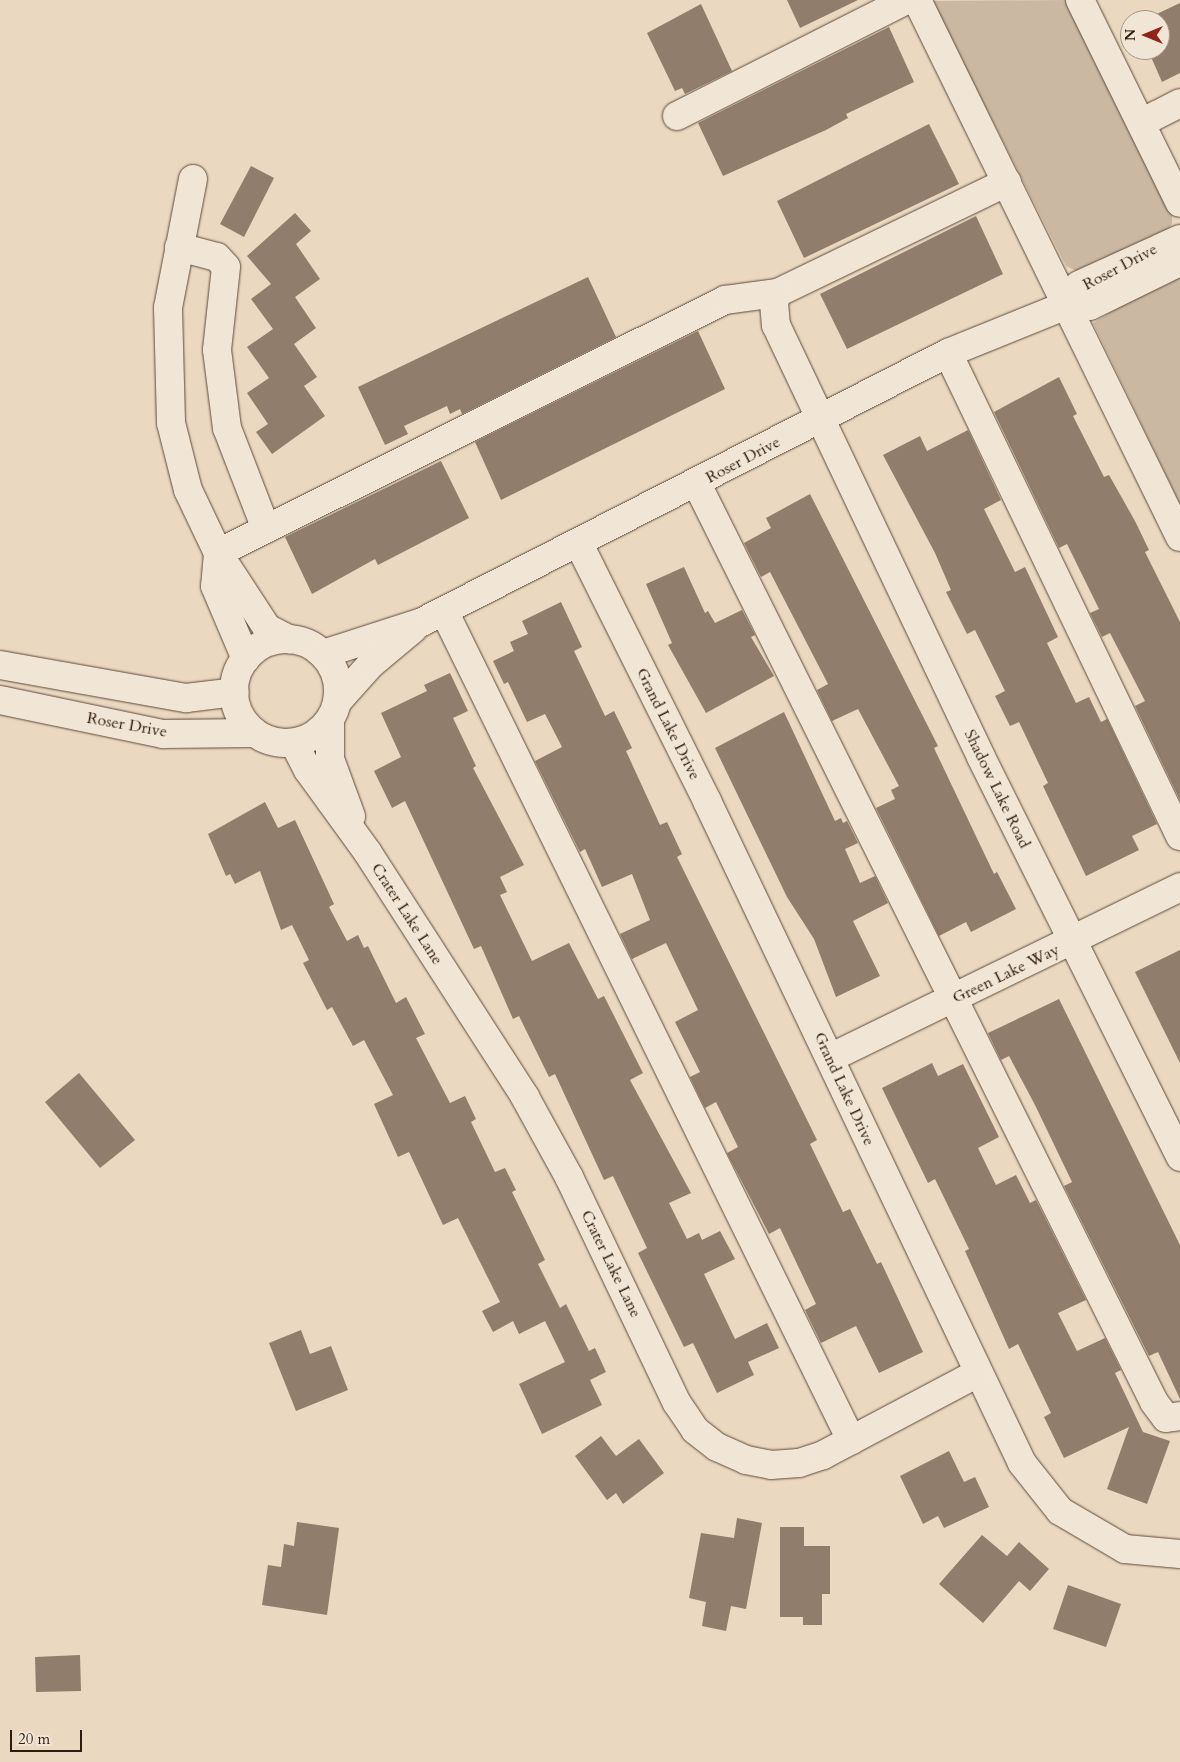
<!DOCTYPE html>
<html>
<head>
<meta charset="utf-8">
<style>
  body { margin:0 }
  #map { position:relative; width:1180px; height:1762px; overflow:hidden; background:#ead8c0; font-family:Cardo,serif }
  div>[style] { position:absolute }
  .green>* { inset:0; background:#cab8a2 }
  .building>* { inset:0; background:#907d6b }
  .roads { filter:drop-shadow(0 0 1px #5d4a3a) drop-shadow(0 0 1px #5d4a3a) }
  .minor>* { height:28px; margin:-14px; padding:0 14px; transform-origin:14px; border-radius:14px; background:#f1e6d6 }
  .minor>.ring { margin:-14px; padding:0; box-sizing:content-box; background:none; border:28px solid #f1e6d6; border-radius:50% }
  span { translate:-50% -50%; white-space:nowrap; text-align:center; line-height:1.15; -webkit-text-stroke:5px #f1e6d6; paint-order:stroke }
  .street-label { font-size:16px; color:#2e1a0e }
  .north { position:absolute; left:1120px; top:10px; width:50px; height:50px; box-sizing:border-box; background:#f1e6d6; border:1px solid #a39486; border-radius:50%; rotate:270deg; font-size:14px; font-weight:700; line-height:20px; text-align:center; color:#2e1a0e }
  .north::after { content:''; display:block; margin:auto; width:18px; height:22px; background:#8f2418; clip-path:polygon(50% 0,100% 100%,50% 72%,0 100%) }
  .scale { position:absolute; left:10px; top:1730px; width:72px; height:22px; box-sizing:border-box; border:2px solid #2e1a0e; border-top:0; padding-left:6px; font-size:15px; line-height:18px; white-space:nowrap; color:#2e1a0e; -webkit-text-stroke:4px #f1e6d6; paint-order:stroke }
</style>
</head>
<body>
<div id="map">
  <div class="green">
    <i style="clip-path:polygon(1069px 0,1172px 207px,1172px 223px,1164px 239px,1085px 275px,1066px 266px,932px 1px)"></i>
    <i style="clip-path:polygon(1176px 272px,1180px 274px,1180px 504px,1093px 323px)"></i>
  </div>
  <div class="building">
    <i style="clip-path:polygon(787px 0,858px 0,800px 28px)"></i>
    <i style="clip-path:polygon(1180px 3px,1180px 73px,1162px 82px,1148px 50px,1160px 50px,1160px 20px,1144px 20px)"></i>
    <i style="clip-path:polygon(701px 4px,732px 71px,685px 94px,682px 88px,675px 91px,647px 33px)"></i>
    <i style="clip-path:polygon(889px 27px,914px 82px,846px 114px,848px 118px,826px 130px,723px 176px,698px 123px)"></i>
    <i style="clip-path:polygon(929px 124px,959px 184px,804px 258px,777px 201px)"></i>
    <i style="clip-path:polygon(251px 166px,274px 178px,244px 237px,220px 224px)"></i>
    <i style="clip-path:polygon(295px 213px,311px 231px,296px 244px,320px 279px,295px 297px,316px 328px,294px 344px,317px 377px,304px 386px,325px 416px,272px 454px,256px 432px,268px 424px,247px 393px,269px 378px,247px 347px,273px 329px,251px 299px,271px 284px,247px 256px)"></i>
    <i style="clip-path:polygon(976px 216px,1003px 274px,847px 349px,820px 294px)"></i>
    <i style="clip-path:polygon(588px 277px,616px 337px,462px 414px,460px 409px,450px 414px,447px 406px,404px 426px,408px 434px,385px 445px,358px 387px)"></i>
    <i style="clip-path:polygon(698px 331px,725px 389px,501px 500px,475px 442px)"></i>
    <i style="clip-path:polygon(1059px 377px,1077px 414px,1073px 416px,1104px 477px,1109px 475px,1135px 521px,1149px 550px,1145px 552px,1180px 622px,1180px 800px,1135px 706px,1145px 701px,1110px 633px,1102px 637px,1090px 613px,1099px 609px,1067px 544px,1059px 548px,994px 412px)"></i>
    <i style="clip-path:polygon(968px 430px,1001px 500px,984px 509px,1015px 572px,1025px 567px,1058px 637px,1047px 643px,1076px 703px,1089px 697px,1101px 722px,1107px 719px,1157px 824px,1132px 836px,1139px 850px,1086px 876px,1043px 786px,1048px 783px,1019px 722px,1010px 726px,995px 696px,1005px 691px,975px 630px,967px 634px,946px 592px,951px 590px,935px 553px,883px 455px,920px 436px,927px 451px)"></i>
    <i style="clip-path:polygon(441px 461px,469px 518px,378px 565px,375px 559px,312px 594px,285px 537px)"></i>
    <i style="clip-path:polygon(810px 494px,938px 746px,934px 748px,994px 874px,997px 872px,1016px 909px,971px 932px,966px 922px,939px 936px,876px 808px,895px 799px,891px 790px,899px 786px,858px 709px,832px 721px,817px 690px,828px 684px,770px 572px,761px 577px,744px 543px,771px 528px,766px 518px)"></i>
    <i style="clip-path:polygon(684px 567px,705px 613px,708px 611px,715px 623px,742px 610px,755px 635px,751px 637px,774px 676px,706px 713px,668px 645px,672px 643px,646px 584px)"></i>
    <i style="clip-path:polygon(561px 602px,582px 647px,574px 651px,605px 716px,614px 711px,632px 748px,626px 751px,660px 825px,667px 822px,682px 854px,677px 857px,817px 1140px,810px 1144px,843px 1212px,850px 1209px,877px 1264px,881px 1262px,923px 1352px,879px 1373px,856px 1326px,821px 1343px,805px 1310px,816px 1304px,780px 1228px,769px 1234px,727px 1153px,738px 1147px,716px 1102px,705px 1108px,690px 1077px,700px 1072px,675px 1022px,698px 1010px,666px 943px,632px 959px,620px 934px,650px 920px,632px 874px,602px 887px,585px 849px,580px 852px,535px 761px,562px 747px,545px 714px,527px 722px,508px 682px,504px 684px,493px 661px,514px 651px,510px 642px,528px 634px,522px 621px)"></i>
    <i style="clip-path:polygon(450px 673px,468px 711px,453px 718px,476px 766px,473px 768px,524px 865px,500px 877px,507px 892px,500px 895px,532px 961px,569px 943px,598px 999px,604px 996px,643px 1073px,630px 1080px,691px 1193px,669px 1203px,687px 1239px,699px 1233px,702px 1240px,720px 1231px,735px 1259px,704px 1274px,735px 1339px,767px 1323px,779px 1348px,748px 1362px,754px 1375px,717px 1393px,693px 1343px,684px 1347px,638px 1253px,647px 1248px,613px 1176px,604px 1180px,555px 1074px,549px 1077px,519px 1016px,513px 1019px,481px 946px,474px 949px,405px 801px,392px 808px,374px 771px,401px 757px,381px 713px,427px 691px,424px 685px)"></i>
    <i style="clip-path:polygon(784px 712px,835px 821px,841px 818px,843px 823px,847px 821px,858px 843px,845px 849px,860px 883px,875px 876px,888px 903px,853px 921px,880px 976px,836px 997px,814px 939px,787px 897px,715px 748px)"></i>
    <i style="clip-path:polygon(265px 802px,278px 828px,295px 820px,334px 904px,329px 907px,347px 941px,358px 935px,364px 948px,368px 946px,396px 1003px,406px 997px,425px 1034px,416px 1038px,450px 1103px,465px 1096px,476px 1119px,471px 1122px,495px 1172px,505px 1168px,516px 1190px,512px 1192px,545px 1260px,538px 1264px,560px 1308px,566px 1304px,589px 1351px,595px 1348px,606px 1372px,590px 1380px,602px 1405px,542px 1434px,519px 1384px,565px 1362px,545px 1321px,519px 1334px,513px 1321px,493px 1332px,482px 1311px,500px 1302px,458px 1218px,443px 1225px,409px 1152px,398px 1157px,374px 1104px,393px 1095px,364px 1040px,353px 1046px,332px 1007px,327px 1010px,303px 963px,309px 960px,292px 925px,281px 930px,260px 871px,235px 884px,230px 874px,226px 876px,208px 834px)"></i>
    <i style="clip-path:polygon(1180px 950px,1180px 1063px,1135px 972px)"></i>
    <i style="clip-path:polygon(1059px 999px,1180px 1245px,1180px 1399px,1158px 1352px,1149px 1356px,1064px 1186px,1072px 1182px,1035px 1105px,1009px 1056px,1001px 1060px,988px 1033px)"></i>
    <i style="clip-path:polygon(932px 1063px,938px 1076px,963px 1064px,999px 1137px,978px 1148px,996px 1185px,1016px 1175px,1030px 1203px,1036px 1200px,1086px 1300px,1058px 1313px,1077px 1351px,1105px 1338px,1121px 1370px,1115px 1373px,1143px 1432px,1170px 1441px,1147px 1504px,1107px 1489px,1129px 1427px,1064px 1458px,1044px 1417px,1051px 1413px,1018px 1344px,1009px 1349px,965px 1251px,969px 1249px,935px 1179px,928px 1183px,908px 1142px,882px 1088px)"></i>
    <i style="clip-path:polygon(79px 1073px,135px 1140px,100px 1168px,45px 1102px)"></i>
    <i style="clip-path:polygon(301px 1330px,310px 1354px,331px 1346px,348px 1390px,296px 1411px,269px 1343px)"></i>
    <i style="clip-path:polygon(601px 1436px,616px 1456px,639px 1439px,664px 1473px,623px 1504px,616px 1493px,607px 1500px,575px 1456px)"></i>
    <i style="clip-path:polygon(949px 1451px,964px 1482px,975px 1477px,989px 1507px,944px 1528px,938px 1516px,923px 1524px,900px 1476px)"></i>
    <i style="clip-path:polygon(737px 1518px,762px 1523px,746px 1609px,731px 1606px,726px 1631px,702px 1626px,706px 1602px,689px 1598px,701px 1533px,734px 1538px)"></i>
    <i style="clip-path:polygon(297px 1522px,339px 1528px,327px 1615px,262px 1605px,268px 1565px,281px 1567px,284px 1544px,294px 1546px)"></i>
    <i style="clip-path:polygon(780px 1527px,804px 1527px,804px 1546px,830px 1546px,830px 1594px,822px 1594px,822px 1625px,803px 1625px,803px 1617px,780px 1617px)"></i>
    <i style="clip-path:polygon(982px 1535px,1007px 1556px,1019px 1542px,1049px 1569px,1030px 1591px,1019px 1581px,983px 1623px,939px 1584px)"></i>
    <i style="clip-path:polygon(1068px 1585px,1121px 1604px,1106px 1647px,1053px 1629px)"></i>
    <i style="clip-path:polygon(80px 1655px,81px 1691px,36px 1692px,35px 1657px)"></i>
  </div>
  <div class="roads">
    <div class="minor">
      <i style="left:917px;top:0;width:598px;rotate:63.91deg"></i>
      <i style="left:1080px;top:0;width:226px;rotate:63.8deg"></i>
      <i style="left:677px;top:116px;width:258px;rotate:-26.8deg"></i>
      <i style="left:1141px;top:123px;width:44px;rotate:-27.1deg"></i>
      <i style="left:193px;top:179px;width:131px;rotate:101deg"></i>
      <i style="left:168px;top:308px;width:115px;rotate:88.5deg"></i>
      <i style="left:171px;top:423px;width:69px;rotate:75.8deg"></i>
      <i style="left:188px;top:490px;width:70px;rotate:64.5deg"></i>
      <i style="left:218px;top:553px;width:90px;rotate:56.8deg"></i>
      <i style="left:267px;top:628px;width:25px;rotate:27deg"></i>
      <i style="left:1007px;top:182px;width:255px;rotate:154.2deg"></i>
      <i style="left:777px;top:293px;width:10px;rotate:107deg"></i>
      <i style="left:774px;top:303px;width:22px;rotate:85deg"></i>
      <i style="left:776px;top:325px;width:478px;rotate:64.6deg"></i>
      <i style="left:981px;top:757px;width:447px;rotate:63.5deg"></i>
      <i style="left:179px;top:247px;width:39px;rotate:15deg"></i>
      <i style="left:217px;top:257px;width:13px;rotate:48deg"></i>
      <i style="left:226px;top:267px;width:83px;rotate:96.2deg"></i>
      <i style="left:217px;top:350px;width:79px;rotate:82.7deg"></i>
      <i style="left:227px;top:428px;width:108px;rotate:68.9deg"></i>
      <i style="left:1067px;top:305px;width:23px;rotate:-59deg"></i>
      <i style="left:1079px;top:285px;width:111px;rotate:-24.5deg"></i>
      <i style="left:948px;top:353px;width:536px;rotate:64.34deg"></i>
      <i style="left:697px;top:484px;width:1025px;rotate:63.53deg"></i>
      <i style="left:1154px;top:1402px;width:20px;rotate:53deg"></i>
      <i style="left:1166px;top:1418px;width:14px;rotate:-8deg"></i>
      <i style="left:579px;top:544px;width:287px;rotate:63.5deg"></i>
      <i style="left:707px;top:801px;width:733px;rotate:64.55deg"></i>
      <i style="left:1022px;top:1463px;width:61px;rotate:51.6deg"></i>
      <i style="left:1060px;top:1511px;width:75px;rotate:30.3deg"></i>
      <i style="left:1125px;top:1549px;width:55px;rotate:5.2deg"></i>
      <i style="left:218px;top:553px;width:567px;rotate:-26.52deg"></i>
      <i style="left:725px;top:300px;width:52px;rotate:-7.7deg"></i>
      <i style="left:218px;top:553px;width:33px;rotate:95deg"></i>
      <i style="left:215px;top:586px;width:79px;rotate:67deg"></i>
      <i style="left:444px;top:611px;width:924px;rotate:63.85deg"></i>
      <i class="ring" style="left:234px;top:639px;width:76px;height:76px"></i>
      <i style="left:323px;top:654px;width:104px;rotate:-17.9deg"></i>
      <i style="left:422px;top:622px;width:591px;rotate:-27.09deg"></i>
      <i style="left:948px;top:353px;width:128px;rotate:-22deg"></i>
      <i style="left:1067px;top:305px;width:23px;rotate:2deg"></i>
      <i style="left:1090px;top:306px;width:100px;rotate:-26.1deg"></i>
      <i style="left:0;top:665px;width:189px;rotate:10.1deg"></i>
      <i style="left:186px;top:698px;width:49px;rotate:-7deg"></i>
      <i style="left:0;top:700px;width:167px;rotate:11.8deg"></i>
      <i style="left:163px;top:734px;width:92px;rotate:-0.6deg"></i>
      <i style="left:337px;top:702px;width:51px;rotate:-48.2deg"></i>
      <i style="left:371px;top:664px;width:55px;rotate:-39.8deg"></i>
      <i style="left:330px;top:719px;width:40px;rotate:90deg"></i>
      <i style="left:330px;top:759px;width:61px;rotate:69.8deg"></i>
      <i style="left:294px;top:743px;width:30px;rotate:63deg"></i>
      <i style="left:308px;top:770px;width:102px;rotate:54.1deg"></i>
      <i style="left:368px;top:853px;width:290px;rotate:57.2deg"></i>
      <i style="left:525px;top:1097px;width:91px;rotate:61.2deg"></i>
      <i style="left:569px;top:1177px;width:250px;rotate:64.5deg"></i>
      <i style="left:677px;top:1403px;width:32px;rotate:56deg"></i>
      <i style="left:695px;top:1430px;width:28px;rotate:38deg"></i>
      <i style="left:717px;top:1447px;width:32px;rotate:24deg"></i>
      <i style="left:746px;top:1460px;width:25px;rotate:11deg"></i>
      <i style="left:771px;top:1465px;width:28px;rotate:-4deg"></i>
      <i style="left:799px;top:1463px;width:25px;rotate:-18deg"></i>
      <i style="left:823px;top:1455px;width:175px;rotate:-27.9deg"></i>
      <i style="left:830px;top:1058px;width:390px;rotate:-26deg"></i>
    </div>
  </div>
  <div class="street-label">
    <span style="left:1120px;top:267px;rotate:-28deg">Roser Drive</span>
    <span style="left:743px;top:460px;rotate:-28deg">Roser Drive</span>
    <span style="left:668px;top:724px;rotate:63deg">Grand Lake Drive</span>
    <span style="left:127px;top:725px;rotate:10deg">Roser Drive</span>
    <span style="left:997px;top:789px;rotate:64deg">Shadow Lake Road</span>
    <span style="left:407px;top:914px;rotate:57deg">Crater Lake Lane</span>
    <span style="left:1006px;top:974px;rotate:-26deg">Green Lake Way</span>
    <span style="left:844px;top:1089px;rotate:65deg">Grand Lake Drive</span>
    <span style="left:611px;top:1264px;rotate:64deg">Crater Lake Lane</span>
  </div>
  <div class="north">N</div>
  <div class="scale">20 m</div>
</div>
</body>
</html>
